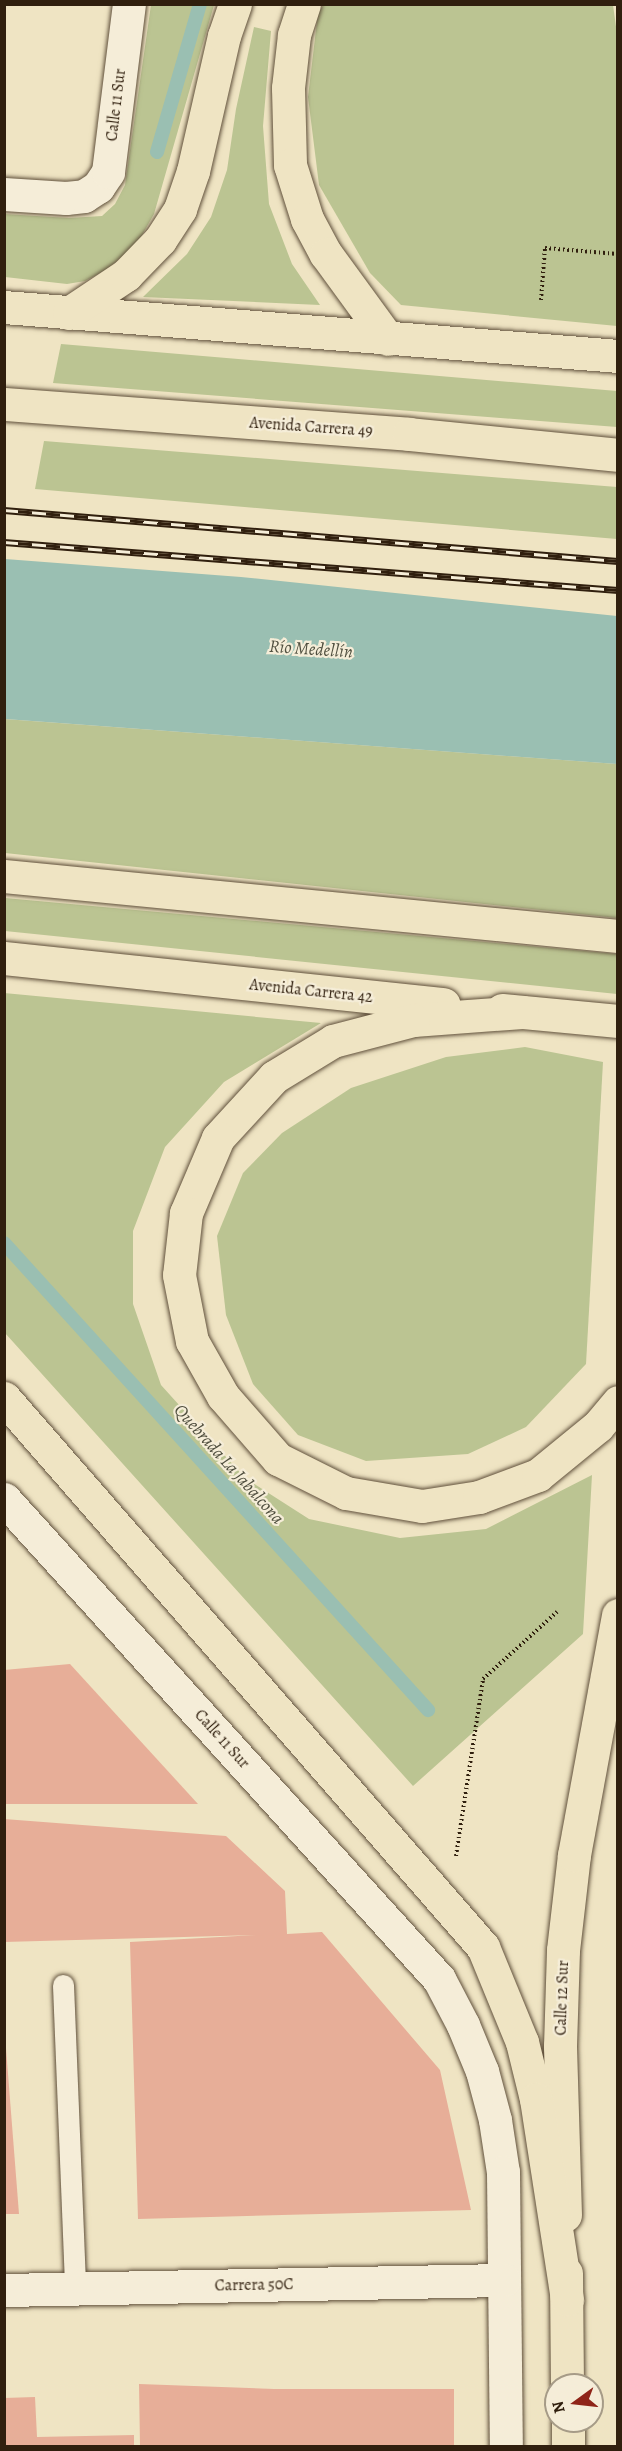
<!DOCTYPE html>
<html>
<head>
<meta charset="utf-8">
<style>
  body { margin:0 }
  #map { position:relative; width:622px; height:2451px; overflow:hidden; background:#efe4c3; font-family:Alegreya,serif }
  div>[style] { position:absolute }
  .green>* { inset:0; background:#bbc492 }
  .water>* { inset:0; background:#9abfb2 }
  .stream>* { height:14px; margin:-7px; padding:0 7px; transform-origin:7px; border-radius:7px; background:#9abfb2 }
  .building>* { inset:0; background:#e7ae98 }
  .path>* { height:4px; margin-top:-2px; transform-origin:0; background:repeating-linear-gradient(90deg,#301f0e 0 1.5px,transparent 0 4.5px) }
  .roads { filter:drop-shadow(0 0 2px #60503b) drop-shadow(0 0 2px #60503b) }
  .lane>* { height:21px; margin:-10.5px; padding:0 10.5px; transform-origin:10.5px; border-radius:10.5px; background:#f5edd8 }
  .street>* { height:33px; margin:-16.5px; padding:0 16.5px; transform-origin:16.5px; border-radius:16.5px; background:#f5edd8 }
  .primary>* { height:33px; margin:-16.5px; padding:0 16.5px; transform-origin:16.5px; border-radius:16.5px; background:#efe4c3 }
  .highway>* { height:33px; margin:-16.5px; padding:0 16.5px; transform-origin:16.5px; border-radius:16.5px; background:#efe4c3 }
  .rail>* { height:7px; margin-top:-3.5px; transform-origin:0; background:repeating-linear-gradient(90deg,#f5edd8 0 14px,#301f0e 0 28px); box-sizing:border-box; border-block:2px solid #301f0e }
  span { translate:-50% -50%; white-space:nowrap; text-align:center; line-height:1.15; -webkit-text-stroke:4.5px #f5edd8; paint-order:stroke }
  .street-label { font-size:16px; color:#301f0e }
  .water-label { font-size:18px; color:#504f3f; font-style:italic }
  .frame { position:absolute; inset:0; border:6px solid #301f0e; pointer-events:none }
  .north { position:absolute; left:544px; top:2373px; width:60px; height:60px; box-sizing:border-box; background:#f5edd8; border:2px solid #a69b87; border-radius:50%; rotate:255deg; font-size:16px; font-weight:700; line-height:24px; text-align:center; color:#301f0e }
  .north::after { content:''; display:block; margin:auto; width:21px; height:27px; background:#8f2418; clip-path:polygon(50% 0,100% 100%,50% 72%,0 100%) }
</style>
</head>
<body>
<div id="map">
  <div class="green">
    <i style="clip-path:polygon(324px 4px,613px 5px,618px 41px,617px 326px,401px 305px,370px 273px,319px 185px,308px 97px,318px 13px)"></i>
    <i style="clip-path:polygon(151px 5px,214px 5px,154px 214px,137px 244px,106px 270px,85px 281px,67px 284px,5px 277px,4px 214px,69px 218px,102px 216px,115px 204px,125px 185px)"></i>
    <i style="clip-path:polygon(254px 27px,271px 31px,263px 126px,269px 204px,292px 264px,320px 305px,143px 297px,187px 254px,211px 217px,227px 170px,236px 109px)"></i>
    <i style="clip-path:polygon(61px 344px,617px 391px,617px 427px,53px 383px)"></i>
    <i style="clip-path:polygon(44px 441px,617px 487px,617px 539px,35px 489px)"></i>
    <i style="clip-path:polygon(4px 719px,617px 764px,617px 918px,5px 853px)"></i>
    <i style="clip-path:polygon(5px 898px,617px 954px,617px 994px,5px 931px)"></i>
    <i style="clip-path:polygon(4px 993px,321px 1023px,224px 1082px,165px 1147px,133px 1231px,133px 1304px,161px 1385px,245px 1478px,309px 1519px,400px 1538px,486px 1529px,592px 1475px,583px 1634px,413px 1786px,5px 1333px)"></i>
    <i style="clip-path:polygon(525px 1047px,603px 1062px,586px 1364px,526px 1427px,468px 1454px,366px 1461px,298px 1435px,253px 1384px,226px 1315px,217px 1236px,243px 1173px,282px 1133px,351px 1088px,446px 1057px)"></i>
  </div>
  <div class="water">
    <i style="clip-path:polygon(5px 559px,241px 577px,617px 616px,617px 764px,5px 719px)"></i>
  </div>
  <div class="stream">
    <i style="left:157px;top:152px;width:154px;rotate:-73.8deg"></i>
    <i style="left:4px;top:1243px;width:631px;rotate:47.76deg"></i>
  </div>
  <div class="building">
    <i style="clip-path:polygon(70px 1664px,198px 1804px,4px 1804px,4px 1670px)"></i>
    <i style="clip-path:polygon(4px 1819px,226px 1836px,285px 1891px,287px 1934px,322px 1932px,440px 2070px,471px 2210px,138px 2219px,130px 1942px,256px 1935px,4px 1942px)"></i>
    <i style="clip-path:polygon(4px 2023px,19px 2214px,4px 2214px)"></i>
    <i style="clip-path:polygon(139px 2384px,274px 2389px,454px 2389px,454px 2446px,140px 2446px)"></i>
    <i style="clip-path:polygon(35px 2397px,37px 2437px,134px 2435px,134px 2446px,4px 2446px,4px 2398px)"></i>
  </div>
  <div class="path">
    <i style="left:541px;top:300px;width:52px;rotate:-85.6deg"></i>
    <i style="left:545px;top:248px;width:73px;rotate:4.7deg"></i>
    <i style="left:456px;top:1856px;width:179px;rotate:-81.3deg"></i>
    <i style="left:483px;top:1679px;width:100px;rotate:-42.2deg"></i>
  </div>
  <div class="roads">
    <div class="lane">
      <i style="left:63px;top:1985px;width:303px;rotate:87.7deg"></i>
    </div>
    <div class="street">
      <i style="left:4px;top:194px;width:62px;rotate:3.7deg"></i>
      <i style="left:66px;top:198px;width:18px;rotate:-6deg"></i>
      <i style="left:84px;top:196px;width:17px;rotate:-33deg"></i>
      <i style="left:98px;top:187px;width:18px;rotate:-56deg"></i>
      <i style="left:108px;top:172px;width:169px;rotate:-82.9deg"></i>
      <i style="left:4px;top:1499px;width:648px;rotate:47.82deg"></i>
      <i style="left:439px;top:1979px;width:52px;rotate:62.4deg"></i>
      <i style="left:463px;top:2025px;width:50px;rotate:67.6deg"></i>
      <i style="left:482px;top:2071px;width:51px;rotate:75.1deg"></i>
      <i style="left:495px;top:2120px;width:53px;rotate:81.3deg"></i>
      <i style="left:503px;top:2172px;width:274px;rotate:89.4deg"></i>
      <i style="left:4px;top:2290px;width:500px;rotate:-1.15deg"></i>
    </div>
    <div class="primary">
      <i style="left:565px;top:2215px;width:169px;rotate:-91.7deg"></i>
      <i style="left:560px;top:2046px;width:96px;rotate:-88.2deg"></i>
      <i style="left:563px;top:1950px;width:96px;rotate:-83.4deg"></i>
      <i style="left:574px;top:1855px;width:244px;rotate:-79.6deg"></i>
      <i style="left:566px;top:2273px;width:112px;rotate:89.5deg"></i>
      <i style="left:568px;top:2421px;width:25px;rotate:90deg"></i>
    </div>
    <div class="highway">
      <i style="left:304px;top:4px;width:33px;rotate:108deg"></i>
      <i style="left:294px;top:35px;width:53px;rotate:96.5deg"></i>
      <i style="left:288px;top:88px;width:77px;rotate:88.5deg"></i>
      <i style="left:290px;top:165px;width:57px;rotate:72.5deg"></i>
      <i style="left:307px;top:219px;width:40px;rotate:62deg"></i>
      <i style="left:326px;top:254px;width:105px;rotate:53.9deg"></i>
      <i style="left:4px;top:307px;width:616px;rotate:4.56deg"></i>
      <i style="left:69px;top:313px;width:69px;rotate:-33.7deg"></i>
      <i style="left:126px;top:275px;width:49px;rotate:-45.8deg"></i>
      <i style="left:160px;top:240px;width:37px;rotate:-57deg"></i>
      <i style="left:180px;top:209px;width:40px;rotate:-71.1deg"></i>
      <i style="left:193px;top:171px;width:139px;rotate:-77.1deg"></i>
      <i style="left:224px;top:36px;width:34px;rotate:-71deg"></i>
      <i style="left:4px;top:404px;width:406px;rotate:4.2deg"></i>
      <i style="left:409px;top:434px;width:210px;rotate:5.7deg"></i>
      <i style="left:4px;top:876px;width:617px;rotate:5.58deg"></i>
      <i style="left:4px;top:958px;width:442px;rotate:6deg"></i>
      <i style="left:502px;top:1010px;width:117px;rotate:5.4deg"></i>
      <i style="left:522px;top:1012px;width:109px;rotate:175.8deg"></i>
      <i style="left:413px;top:1020px;width:83px;rotate:165.3deg"></i>
      <i style="left:333px;top:1041px;width:69px;rotate:148.6deg"></i>
      <i style="left:274px;top:1077px;width:83px;rotate:132.6deg"></i>
      <i style="left:218px;top:1138px;width:82px;rotate:113.1deg"></i>
      <i style="left:186px;top:1213px;width:62px;rotate:96.4deg"></i>
      <i style="left:179px;top:1275px;width:67px;rotate:78.9deg"></i>
      <i style="left:192px;top:1341px;width:63px;rotate:60.6deg"></i>
      <i style="left:223px;top:1396px;width:84px;rotate:48.9deg"></i>
      <i style="left:278px;top:1459px;width:76px;rotate:26.6deg"></i>
      <i style="left:346px;top:1493px;width:77px;rotate:9.7deg"></i>
      <i style="left:422px;top:1506px;width:58px;rotate:-9deg"></i>
      <i style="left:479px;top:1497px;width:63px;rotate:-20.4deg"></i>
      <i style="left:538px;top:1475px;width:77px;rotate:-39.2deg"></i>
      <i style="left:598px;top:1426px;width:31px;rotate:-50deg"></i>
      <i style="left:4px;top:1398px;width:729px;rotate:48.9deg"></i>
      <i style="left:483px;top:1947px;width:103px;rotate:67.7deg"></i>
      <i style="left:522px;top:2042px;width:59px;rotate:76.2deg"></i>
      <i style="left:536px;top:2099px;width:203px;rotate:81.2deg"></i>
    </div>
  </div>
  <div class="rail">
    <i style="left:4px;top:510px;width:616px;rotate:4.75deg"></i>
    <i style="left:4px;top:542px;width:616px;rotate:4.47deg"></i>
  </div>
  <div class="street-label">
    <span style="left:116px;top:105px;rotate:-83deg">Calle 11 Sur</span>
    <span style="left:311px;top:427px;rotate:4deg">Avenida Carrera 49</span>
    <span style="left:311px;top:991px;rotate:6deg">Avenida Carrera 42</span>
    <span style="left:222px;top:1739px;rotate:48deg">Calle 11 Sur</span>
    <span style="left:562px;top:1998px;rotate:-88deg">Calle 12 Sur</span>
    <span style="left:254px;top:2285px;rotate:-1deg">Carrera 50C</span>
  </div>
  <div class="water-label">
    <span style="left:311px;top:649px;rotate:4deg">Río Medellín</span>
    <span style="left:229px;top:1464px;rotate:48deg">Quebrada La Jabalcona</span>
  </div>
  <div class="frame"></div>
  <div class="north">N</div>
</div>
</body>
</html>
